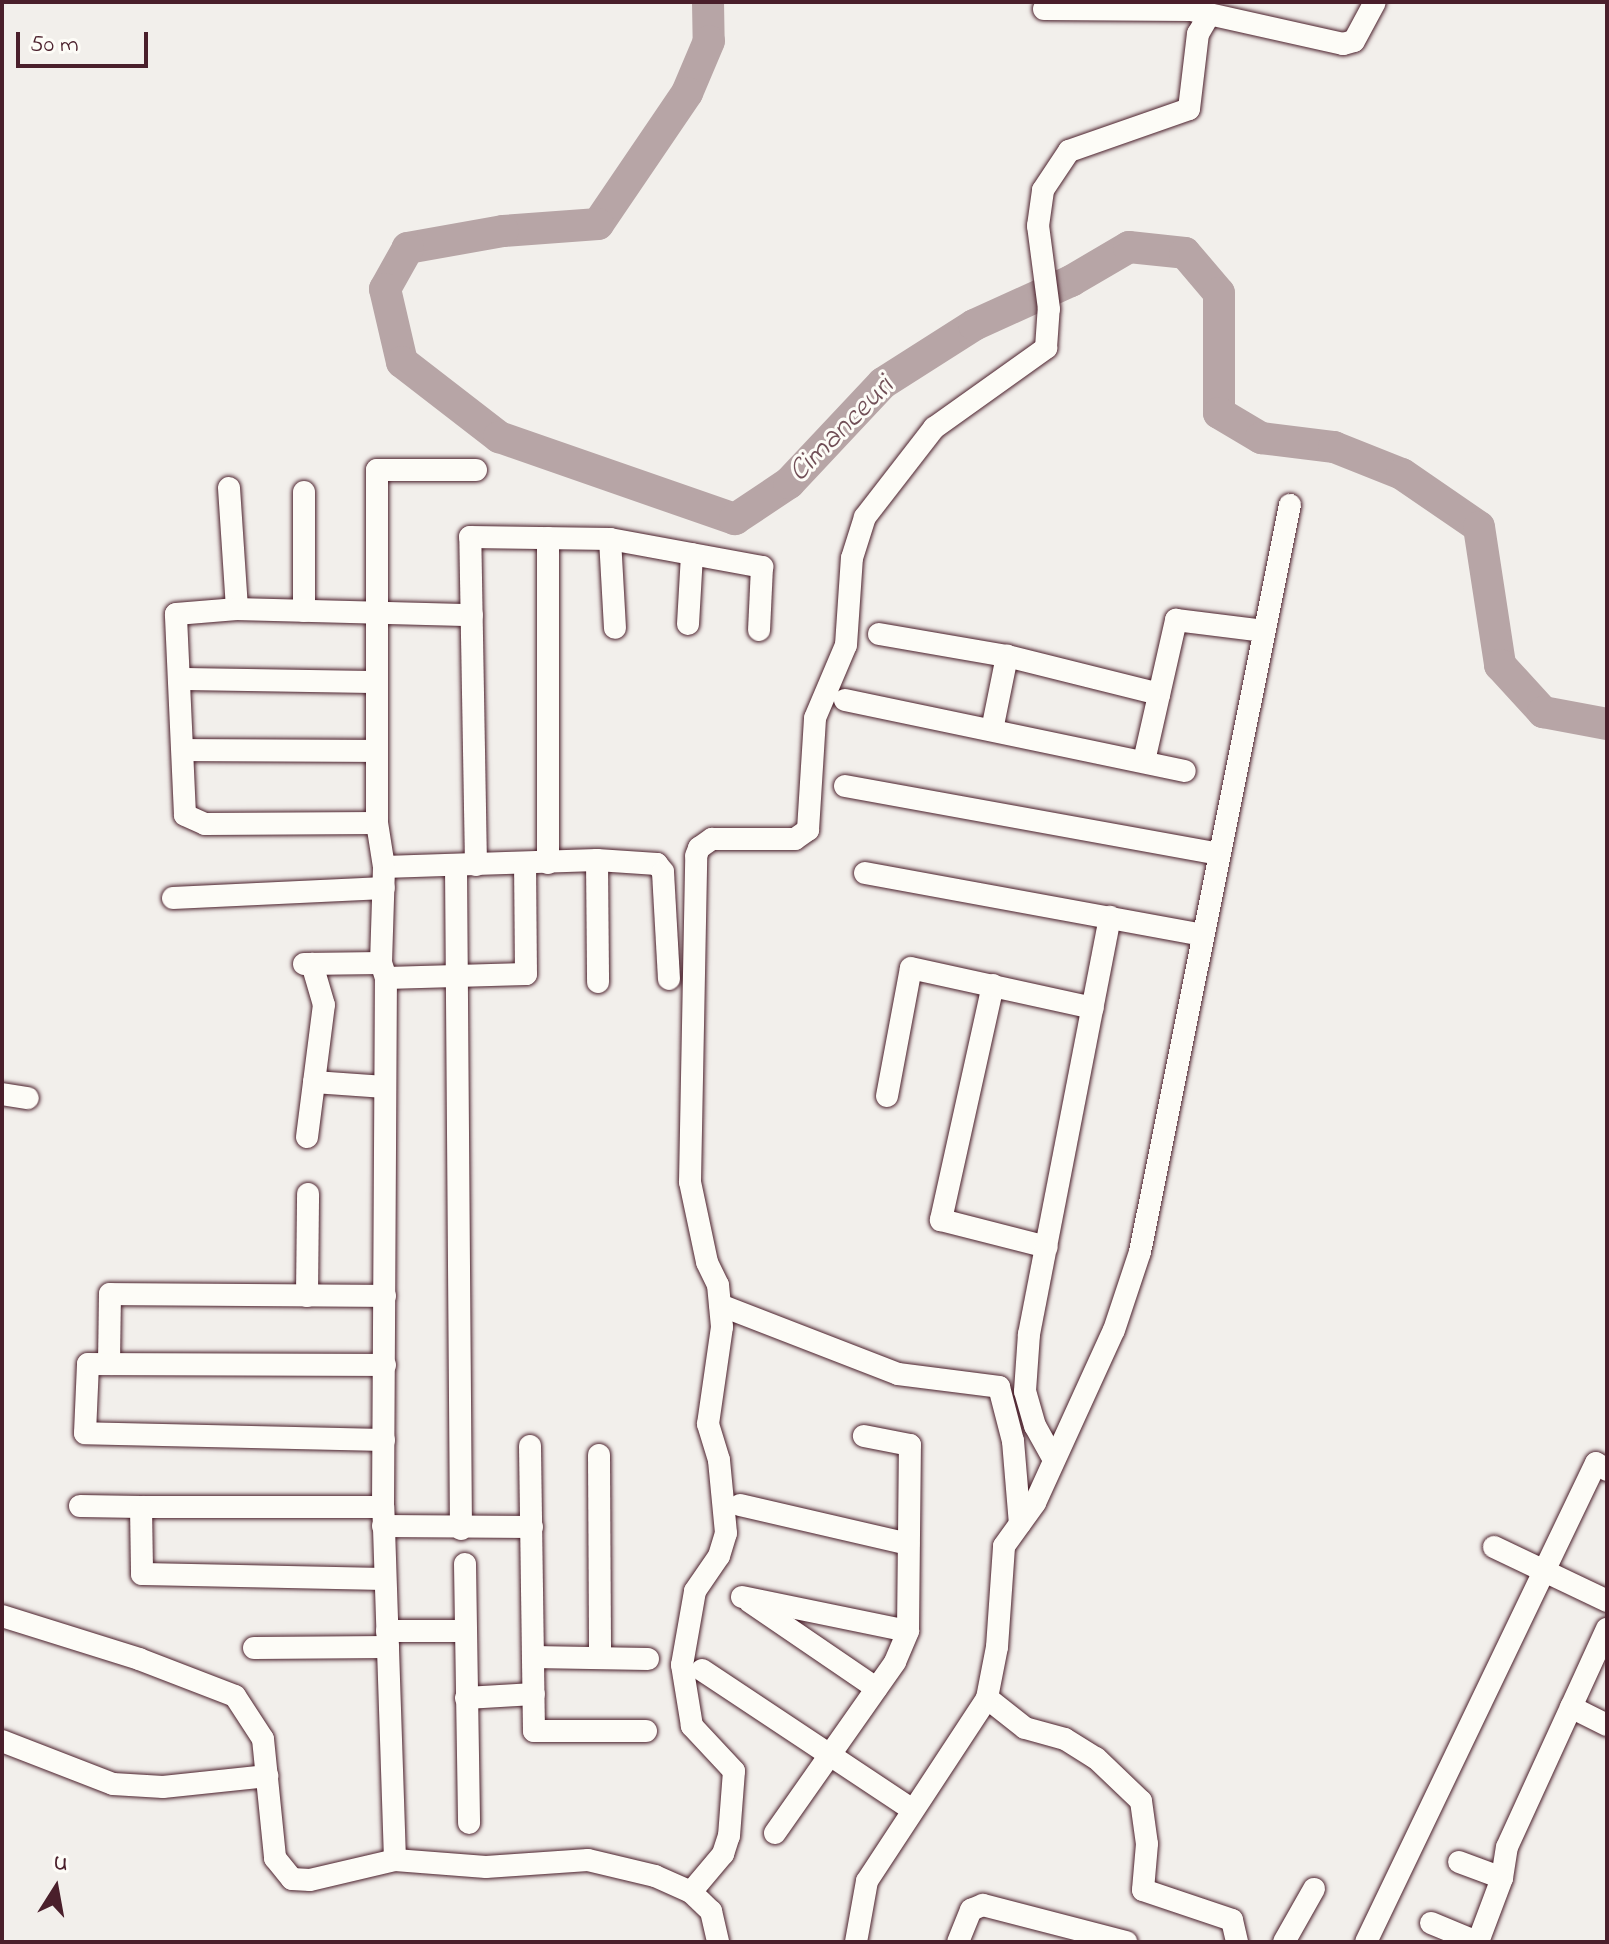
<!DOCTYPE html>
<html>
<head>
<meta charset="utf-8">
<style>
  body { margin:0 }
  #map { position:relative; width:1609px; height:1944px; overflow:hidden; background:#f2efeb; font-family:"Indie Flower",sans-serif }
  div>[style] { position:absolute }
  .river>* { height:32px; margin:-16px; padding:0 16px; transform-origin:16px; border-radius:16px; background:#b7a5a6 }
  .roads { filter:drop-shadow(0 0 2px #4a1f2b) drop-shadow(0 0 2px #4a1f2b) }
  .minor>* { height:22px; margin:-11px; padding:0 11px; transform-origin:11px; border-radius:11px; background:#fdfcf7 }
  span { translate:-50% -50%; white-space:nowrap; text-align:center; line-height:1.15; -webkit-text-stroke:6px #fdfcf7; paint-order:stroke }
  .water-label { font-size:30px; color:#704e56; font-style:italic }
  .frame { position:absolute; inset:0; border:4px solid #4a1f2b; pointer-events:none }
  .north { position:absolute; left:16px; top:1848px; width:80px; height:80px; -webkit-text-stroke:6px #fdfcf7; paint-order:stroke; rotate:11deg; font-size:22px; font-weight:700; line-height:32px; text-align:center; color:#4a1f2b }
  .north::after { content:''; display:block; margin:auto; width:28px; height:36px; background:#4a1f2b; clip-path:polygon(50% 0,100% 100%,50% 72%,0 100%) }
  .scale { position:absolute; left:16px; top:32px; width:132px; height:36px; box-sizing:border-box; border:4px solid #4a1f2b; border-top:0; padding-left:10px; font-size:24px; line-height:28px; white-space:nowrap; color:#4a1f2b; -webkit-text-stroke:6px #fdfcf7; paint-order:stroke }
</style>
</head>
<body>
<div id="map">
  <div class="river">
    <i style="left:708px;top:2px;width:39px;rotate:89deg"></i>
    <i style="left:709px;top:41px;width:56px;rotate:112.9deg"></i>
    <i style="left:687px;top:93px;width:158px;rotate:124.2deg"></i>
    <i style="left:598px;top:224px;width:95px;rotate:175.8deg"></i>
    <i style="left:503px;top:231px;width:97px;rotate:169.9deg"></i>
    <i style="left:408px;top:248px;width:47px;rotate:119.3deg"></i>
    <i style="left:385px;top:289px;width:75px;rotate:76.9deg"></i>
    <i style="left:402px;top:362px;width:123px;rotate:37.7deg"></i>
    <i style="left:499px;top:437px;width:250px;rotate:19.2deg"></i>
    <i style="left:735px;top:519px;width:65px;rotate:-33.7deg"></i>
    <i style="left:789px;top:483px;width:137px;rotate:-46.8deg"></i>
    <i style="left:883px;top:383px;width:108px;rotate:-32.5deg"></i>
    <i style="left:974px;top:325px;width:107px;rotate:-24.4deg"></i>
    <i style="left:1071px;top:281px;width:67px;rotate:-30.4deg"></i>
    <i style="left:1129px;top:247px;width:56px;rotate:6.1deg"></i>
    <i style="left:1185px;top:253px;width:52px;rotate:49.6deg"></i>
    <i style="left:1219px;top:293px;width:120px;rotate:90deg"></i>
    <i style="left:1219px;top:413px;width:49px;rotate:30.8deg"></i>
    <i style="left:1261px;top:438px;width:74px;rotate:7deg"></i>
    <i style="left:1334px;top:447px;width:73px;rotate:21.7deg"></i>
    <i style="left:1402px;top:474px;width:93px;rotate:34.5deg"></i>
    <i style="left:1479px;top:527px;width:140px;rotate:81.3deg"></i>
    <i style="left:1500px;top:665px;width:64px;rotate:47.5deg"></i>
    <i style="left:1543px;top:712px;width:65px;rotate:10.6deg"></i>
  </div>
  <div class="roads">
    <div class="minor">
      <i style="left:1044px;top:9px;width:147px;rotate:0.4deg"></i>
      <i style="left:1191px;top:10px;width:156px;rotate:12.6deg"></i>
      <i style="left:1343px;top:44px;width:11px;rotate:-15deg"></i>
      <i style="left:1354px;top:41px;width:44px;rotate:-61.7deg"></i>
      <i style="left:229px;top:488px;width:121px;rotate:86.2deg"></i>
      <i style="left:304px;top:492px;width:119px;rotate:90deg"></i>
      <i style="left:610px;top:539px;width:89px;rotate:86.8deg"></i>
      <i style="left:688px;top:624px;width:70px;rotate:-86.7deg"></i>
      <i style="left:879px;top:634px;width:130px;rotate:9.8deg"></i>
      <i style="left:1007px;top:656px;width:157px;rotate:14deg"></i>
      <i style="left:181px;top:679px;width:195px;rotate:0.9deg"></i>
      <i style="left:845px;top:700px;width:347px;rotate:11.8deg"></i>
      <i style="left:992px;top:730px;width:76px;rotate:-78.5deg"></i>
      <i style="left:184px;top:750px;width:193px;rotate:0.3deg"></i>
      <i style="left:1144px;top:761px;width:145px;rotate:-77.2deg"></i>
      <i style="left:1176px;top:620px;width:89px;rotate:7.1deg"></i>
      <i style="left:845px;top:786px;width:380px;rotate:10.3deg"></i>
      <i style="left:377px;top:823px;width:172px;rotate:179.7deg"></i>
      <i style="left:205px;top:824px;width:22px;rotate:-156deg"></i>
      <i style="left:185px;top:815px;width:201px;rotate:-92.6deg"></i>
      <i style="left:176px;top:614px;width:61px;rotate:-4.7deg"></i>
      <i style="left:237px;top:609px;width:235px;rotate:1.5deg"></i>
      <i style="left:597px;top:860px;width:122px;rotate:89.5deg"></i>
      <i style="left:548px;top:863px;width:325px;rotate:-90deg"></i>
      <i style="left:476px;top:865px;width:328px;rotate:-91deg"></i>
      <i style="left:470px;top:537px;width:140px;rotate:0.8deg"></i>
      <i style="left:610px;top:539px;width:155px;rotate:10.4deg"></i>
      <i style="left:762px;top:567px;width:63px;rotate:92.7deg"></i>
      <i style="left:456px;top:866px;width:663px;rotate:89.57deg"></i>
      <i style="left:384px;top:867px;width:213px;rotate:-1.9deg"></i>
      <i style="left:597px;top:860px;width:60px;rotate:3.8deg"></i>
      <i style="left:657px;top:864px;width:10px;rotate:53deg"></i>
      <i style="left:663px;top:872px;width:107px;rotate:86.8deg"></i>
      <i style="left:865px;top:873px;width:343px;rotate:10.4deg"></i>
      <i style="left:173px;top:898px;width:211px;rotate:-2.7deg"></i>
      <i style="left:304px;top:964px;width:77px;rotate:-0.7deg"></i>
      <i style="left:386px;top:978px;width:140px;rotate:-1.6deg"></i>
      <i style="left:526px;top:974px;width:110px;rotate:-90.5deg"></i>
      <i style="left:993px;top:985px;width:241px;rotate:102.5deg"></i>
      <i style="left:941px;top:1220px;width:109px;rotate:14.3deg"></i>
      <i style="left:314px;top:1082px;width:71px;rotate:4deg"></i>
      <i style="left:2px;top:1094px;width:26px;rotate:9deg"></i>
      <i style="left:887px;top:1096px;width:130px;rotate:-79.4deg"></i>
      <i style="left:911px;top:968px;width:186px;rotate:12.4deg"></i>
      <i style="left:307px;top:1137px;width:133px;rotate:-82.7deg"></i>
      <i style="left:324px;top:1005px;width:43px;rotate:-106.3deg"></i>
      <i style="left:307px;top:1296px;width:102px;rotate:-89.4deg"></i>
      <i style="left:720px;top:1305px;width:191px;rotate:21.2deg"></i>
      <i style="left:898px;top:1374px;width:102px;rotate:7.3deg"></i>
      <i style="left:999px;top:1387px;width:56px;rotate:75.5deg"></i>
      <i style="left:1013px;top:1441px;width:83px;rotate:85.2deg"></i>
      <i style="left:109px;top:1364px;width:70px;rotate:-89.2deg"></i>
      <i style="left:110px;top:1294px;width:275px;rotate:0.4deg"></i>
      <i style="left:384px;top:1440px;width:299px;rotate:-178.7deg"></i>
      <i style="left:85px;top:1433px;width:69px;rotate:-87.5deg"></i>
      <i style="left:88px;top:1364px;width:297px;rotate:0.2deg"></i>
      <i style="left:530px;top:1446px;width:285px;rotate:89.2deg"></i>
      <i style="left:534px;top:1731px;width:112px"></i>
      <i style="left:599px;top:1455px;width:203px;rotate:89.7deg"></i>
      <i style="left:1054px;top:1460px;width:39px;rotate:-119deg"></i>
      <i style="left:1035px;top:1426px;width:36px;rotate:-106deg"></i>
      <i style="left:1025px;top:1391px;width:57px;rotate:-86deg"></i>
      <i style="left:1029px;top:1334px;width:425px;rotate:-79deg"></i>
      <i style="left:740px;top:1505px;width:173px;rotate:13deg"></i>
      <i style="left:80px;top:1506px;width:61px;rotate:0.9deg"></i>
      <i style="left:383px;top:1507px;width:242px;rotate:180deg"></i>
      <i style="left:141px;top:1507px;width:67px;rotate:89.1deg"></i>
      <i style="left:142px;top:1574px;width:243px;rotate:1.2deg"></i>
      <i style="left:383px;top:1526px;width:149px;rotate:0.4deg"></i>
      <i style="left:1494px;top:1547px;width:125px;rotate:25.5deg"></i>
      <i style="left:465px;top:1564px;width:259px;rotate:89.1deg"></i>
      <i style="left:742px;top:1597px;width:169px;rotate:11.6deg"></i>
      <i style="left:750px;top:1602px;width:153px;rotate:34.3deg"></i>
      <i style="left:2px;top:1616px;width:144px;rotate:17.4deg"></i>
      <i style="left:139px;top:1659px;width:103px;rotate:21.1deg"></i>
      <i style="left:235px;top:1696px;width:51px;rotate:56.9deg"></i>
      <i style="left:263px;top:1739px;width:120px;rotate:84.2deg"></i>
      <i style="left:275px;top:1858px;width:27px;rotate:51deg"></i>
      <i style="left:292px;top:1879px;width:18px;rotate:3deg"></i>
      <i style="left:310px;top:1880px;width:87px;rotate:-13.2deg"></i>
      <i style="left:395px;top:1860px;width:91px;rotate:4.4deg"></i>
      <i style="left:486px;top:1867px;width:102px;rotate:-3.9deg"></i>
      <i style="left:588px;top:1860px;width:69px;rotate:13.4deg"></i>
      <i style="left:655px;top:1876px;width:39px;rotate:24deg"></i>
      <i style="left:691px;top:1892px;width:28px;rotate:44deg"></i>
      <i style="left:711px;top:1911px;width:32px;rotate:77deg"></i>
      <i style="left:387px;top:1631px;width:78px"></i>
      <i style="left:254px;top:1648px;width:134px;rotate:-0.4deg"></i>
      <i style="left:533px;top:1657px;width:115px;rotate:1deg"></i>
      <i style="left:702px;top:1670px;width:251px;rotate:33.6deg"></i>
      <i style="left:466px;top:1698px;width:68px;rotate:-3.4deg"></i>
      <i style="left:987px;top:1698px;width:48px;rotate:38.3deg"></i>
      <i style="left:1025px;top:1728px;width:41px;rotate:15.4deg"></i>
      <i style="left:1065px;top:1739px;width:36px;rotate:32deg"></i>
      <i style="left:1096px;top:1758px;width:62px;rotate:43.7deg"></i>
      <i style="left:1141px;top:1801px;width:43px;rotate:82.1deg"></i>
      <i style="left:1147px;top:1844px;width:46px;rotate:95deg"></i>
      <i style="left:1143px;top:1890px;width:94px;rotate:18.6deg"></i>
      <i style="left:1232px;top:1920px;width:23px;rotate:77deg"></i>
      <i style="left:1571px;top:1707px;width:40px;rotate:26.6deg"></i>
      <i style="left:2px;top:1741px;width:119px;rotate:21.2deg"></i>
      <i style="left:113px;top:1784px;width:50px;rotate:3.4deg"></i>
      <i style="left:163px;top:1787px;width:105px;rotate:-6deg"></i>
      <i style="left:775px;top:1833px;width:209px;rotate:-54.9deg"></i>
      <i style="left:895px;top:1662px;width:34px;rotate:-67deg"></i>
      <i style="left:908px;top:1631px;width:186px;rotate:-89.4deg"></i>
      <i style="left:910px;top:1445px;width:47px;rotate:-168.9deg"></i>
      <i style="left:395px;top:1860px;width:353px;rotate:-91.9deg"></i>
      <i style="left:383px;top:1507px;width:529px;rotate:-89.68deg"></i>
      <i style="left:386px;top:978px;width:16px;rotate:-108deg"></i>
      <i style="left:381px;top:963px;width:96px;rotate:-88.2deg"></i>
      <i style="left:384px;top:867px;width:45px;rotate:-99deg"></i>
      <i style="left:377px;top:823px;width:353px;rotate:-90deg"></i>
      <i style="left:377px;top:470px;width:99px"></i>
      <i style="left:1459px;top:1862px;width:46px;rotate:20.4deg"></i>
      <i style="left:691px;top:1892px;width:50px;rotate:-49.9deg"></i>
      <i style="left:723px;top:1854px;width:19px;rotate:-72deg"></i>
      <i style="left:729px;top:1836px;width:65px;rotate:-85.6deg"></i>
      <i style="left:734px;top:1771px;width:62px;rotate:-133deg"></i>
      <i style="left:692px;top:1726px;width:62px;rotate:-99.3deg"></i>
      <i style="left:682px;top:1665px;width:75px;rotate:-80deg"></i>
      <i style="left:695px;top:1591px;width:42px;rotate:-55.6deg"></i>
      <i style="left:719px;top:1556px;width:24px;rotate:-73deg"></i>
      <i style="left:726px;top:1533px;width:73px;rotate:-95.5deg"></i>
      <i style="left:719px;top:1460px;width:38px;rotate:-107deg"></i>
      <i style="left:708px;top:1424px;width:98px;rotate:-81.8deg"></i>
      <i style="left:722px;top:1327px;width:42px;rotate:-95.4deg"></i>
      <i style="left:718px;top:1285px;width:25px;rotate:-116deg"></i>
      <i style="left:707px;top:1262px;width:82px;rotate:-102deg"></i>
      <i style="left:690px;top:1182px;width:326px;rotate:-88.9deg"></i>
      <i style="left:696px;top:856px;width:9px;rotate:-69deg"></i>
      <i style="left:699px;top:848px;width:16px;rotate:-35deg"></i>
      <i style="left:712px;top:839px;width:83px"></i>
      <i style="left:795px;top:839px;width:16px;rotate:-35deg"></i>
      <i style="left:808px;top:830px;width:112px;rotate:-86.4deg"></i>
      <i style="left:815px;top:718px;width:79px;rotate:-67deg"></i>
      <i style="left:846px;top:645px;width:87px;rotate:-86.1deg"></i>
      <i style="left:852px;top:558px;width:43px;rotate:-72.4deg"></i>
      <i style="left:865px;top:517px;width:113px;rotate:-52.2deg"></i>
      <i style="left:934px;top:428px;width:138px;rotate:-35.5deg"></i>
      <i style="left:1046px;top:348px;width:39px;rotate:-86deg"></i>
      <i style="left:1049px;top:309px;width:84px;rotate:-97.5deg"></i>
      <i style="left:1038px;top:226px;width:36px;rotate:-82deg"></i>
      <i style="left:1043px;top:190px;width:47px;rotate:-56.3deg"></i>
      <i style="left:1069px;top:151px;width:127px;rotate:-19.3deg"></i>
      <i style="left:1189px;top:109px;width:76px;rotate:-83.2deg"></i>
      <i style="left:1198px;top:34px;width:20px;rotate:-60deg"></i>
      <i style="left:1431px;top:1923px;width:50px;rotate:22.4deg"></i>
      <i style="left:856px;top:1942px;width:62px;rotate:-79.8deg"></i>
      <i style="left:867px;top:1881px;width:219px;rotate:-56.7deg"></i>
      <i style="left:987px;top:1698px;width:52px;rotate:-78.9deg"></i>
      <i style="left:997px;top:1647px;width:101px;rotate:-86deg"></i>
      <i style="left:1004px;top:1546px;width:53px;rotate:-54.2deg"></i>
      <i style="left:1035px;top:1503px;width:190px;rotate:-65.5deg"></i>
      <i style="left:1114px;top:1330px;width:82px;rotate:-71.6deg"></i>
      <i style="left:1140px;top:1252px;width:762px;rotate:-78.65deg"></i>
      <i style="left:958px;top:1942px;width:35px;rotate:-68deg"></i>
      <i style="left:971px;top:1910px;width:13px;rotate:-23deg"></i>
      <i style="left:983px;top:1905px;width:148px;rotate:14.5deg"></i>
      <i style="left:1284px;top:1942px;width:61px;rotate:-60.5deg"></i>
      <i style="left:1366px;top:1942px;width:531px;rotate:-64.35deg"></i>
      <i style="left:1596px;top:1463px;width:13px;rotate:32deg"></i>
      <i style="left:1478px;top:1942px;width:68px;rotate:-69.4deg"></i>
      <i style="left:1502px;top:1878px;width:31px;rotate:-81deg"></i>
      <i style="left:1507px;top:1847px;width:240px;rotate:-65.4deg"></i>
    </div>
  </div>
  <div class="water-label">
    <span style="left:842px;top:430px;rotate:-45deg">Cimanceuri</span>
  </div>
  <div class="frame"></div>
  <div class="north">U</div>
  <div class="scale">50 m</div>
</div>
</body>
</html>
